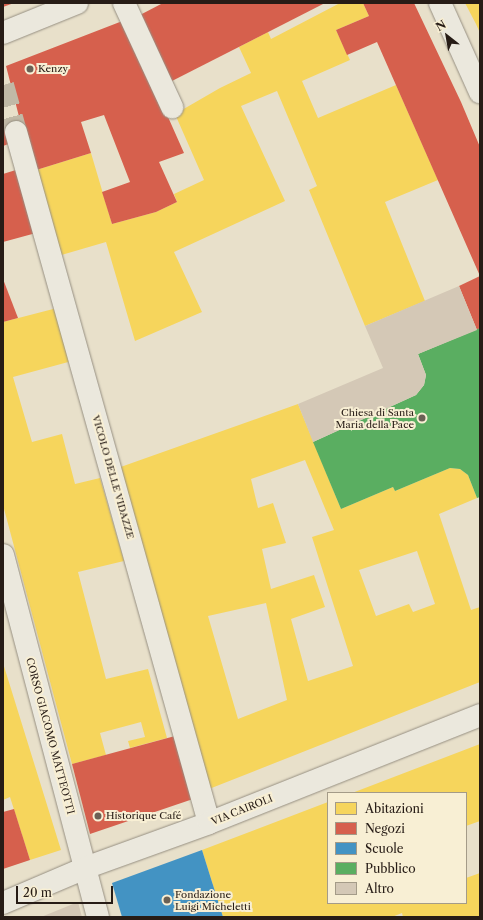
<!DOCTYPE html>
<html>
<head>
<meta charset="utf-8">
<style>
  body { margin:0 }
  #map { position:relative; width:483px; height:920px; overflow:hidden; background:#e8e0ca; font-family:"Libre Caslon Text",serif }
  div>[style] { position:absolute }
  .homes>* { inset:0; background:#f6d55c }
  .shops>* { inset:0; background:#d6604d }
  .schools>* { inset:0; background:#4393c3 }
  .public>* { inset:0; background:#5aae61 }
  .building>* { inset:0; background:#d4c8b6 }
  .minor-tunnel>* { height:22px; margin-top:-11px; transform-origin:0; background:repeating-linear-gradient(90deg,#c1b9a6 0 22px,transparent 0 33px) }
  .roads { filter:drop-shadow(0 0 1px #968f82) drop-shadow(0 0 1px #968f82) }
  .minor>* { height:22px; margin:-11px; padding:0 11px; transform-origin:11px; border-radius:11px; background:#ebe8dd }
  .dots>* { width:11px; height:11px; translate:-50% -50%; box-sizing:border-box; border:2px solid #f8efd4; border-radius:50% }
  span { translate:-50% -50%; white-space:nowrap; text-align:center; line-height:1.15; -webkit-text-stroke:4px #f8efd4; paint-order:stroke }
  .poi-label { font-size:10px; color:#271c16 }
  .left { translate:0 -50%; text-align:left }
  .right { translate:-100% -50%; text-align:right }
  .street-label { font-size:10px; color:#271c16 }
  .frame { position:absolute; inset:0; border:4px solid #271c16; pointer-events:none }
  .legend { position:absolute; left:327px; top:792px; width:140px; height:112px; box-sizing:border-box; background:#f8efd4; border:1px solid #a49b88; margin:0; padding:5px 7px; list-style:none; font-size:12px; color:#271c16 }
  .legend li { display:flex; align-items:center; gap:8px; height:20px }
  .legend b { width:20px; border:1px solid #a49b88 }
  .north { position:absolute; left:427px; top:16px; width:40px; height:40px; -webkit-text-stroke:3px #f8efd4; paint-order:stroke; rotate:329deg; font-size:11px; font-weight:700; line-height:16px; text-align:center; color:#271c16 }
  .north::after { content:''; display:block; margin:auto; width:14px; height:18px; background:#271c16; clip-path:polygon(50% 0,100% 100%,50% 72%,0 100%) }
  .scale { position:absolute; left:16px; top:886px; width:97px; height:18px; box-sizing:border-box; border:2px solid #271c16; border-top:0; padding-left:5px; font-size:12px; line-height:14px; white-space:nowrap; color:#271c16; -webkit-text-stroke:3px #f8efd4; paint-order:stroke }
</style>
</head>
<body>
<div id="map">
  <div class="homes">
    <i style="clip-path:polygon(340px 3px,363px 3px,369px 16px,336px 30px,350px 60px,302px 81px,318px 118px,396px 85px,438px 180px,385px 202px,425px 301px,365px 326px,309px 190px,317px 186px,277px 91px,241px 106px,285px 201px,174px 252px,202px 312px,135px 341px,106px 242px,58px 256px,33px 171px,91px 153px,112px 224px,156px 212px,177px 202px,174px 194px,204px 180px,175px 114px,220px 88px,251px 73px,239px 47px,268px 32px,271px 39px)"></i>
    <i style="clip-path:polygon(465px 3px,480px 3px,480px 33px,476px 24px)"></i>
    <i style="clip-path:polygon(57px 308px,72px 361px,13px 377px,32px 442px,62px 434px,75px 484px,100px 478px,124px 561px,78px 572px,106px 679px,148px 669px,167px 738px,130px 748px,128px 741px,145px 737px,141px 722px,100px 733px,106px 755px,72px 764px,3px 505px,3px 322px)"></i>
    <i style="clip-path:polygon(evenodd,298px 404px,341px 509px,393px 487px,395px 491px,450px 468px,460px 469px,468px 475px,477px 498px,439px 514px,471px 610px,480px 607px,480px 682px,209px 789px,115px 469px,298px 404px,305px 460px,334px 530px,312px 537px,353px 666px,308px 681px,291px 619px,325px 607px,314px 575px,271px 589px,262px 549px,286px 543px,273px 503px,258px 508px,251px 479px,305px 460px,298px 404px,417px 551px,435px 604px,413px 612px,409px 604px,376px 616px,359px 570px,417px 551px,298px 404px,266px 603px,287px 700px,238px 719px,208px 616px,266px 603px)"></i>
    <i style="clip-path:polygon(3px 663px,61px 850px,30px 860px,10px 797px,3px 800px)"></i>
    <i style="clip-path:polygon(480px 744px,480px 821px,466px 826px,466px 793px,352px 793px)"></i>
    <i style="clip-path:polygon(328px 802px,328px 903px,466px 903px,466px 878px,480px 873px,480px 917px,403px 917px,402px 913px,392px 917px,223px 917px,202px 850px)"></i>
  </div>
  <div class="shops">
    <i style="clip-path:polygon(3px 3px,14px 3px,3px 7px)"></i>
    <i style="clip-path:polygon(163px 3px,325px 3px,170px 82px,138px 16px)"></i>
    <i style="clip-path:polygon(363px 3px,414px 3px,461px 102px,480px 147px,480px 276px,377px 42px,347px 55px,336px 30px,369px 16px)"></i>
    <i style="clip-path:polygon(125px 20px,184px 153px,159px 162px,177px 202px,156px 212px,112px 224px,102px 192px,130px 182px,104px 115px,81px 122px,91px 153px,33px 171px,6px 66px)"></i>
    <i style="clip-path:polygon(3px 116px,11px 143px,3px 146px)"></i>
    <i style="clip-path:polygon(19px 169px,36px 233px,3px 242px,3px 174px)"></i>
    <i style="clip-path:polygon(480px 276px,480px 328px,477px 330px,459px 286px)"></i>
    <i style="clip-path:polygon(3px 279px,18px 318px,3px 322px)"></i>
    <i style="clip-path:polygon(175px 736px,193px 799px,90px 834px,72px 764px)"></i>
    <i style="clip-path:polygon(14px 809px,30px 860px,3px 869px,3px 812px)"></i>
  </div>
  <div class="schools">
    <i style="clip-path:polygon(202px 850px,223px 917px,122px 917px,112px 883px)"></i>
  </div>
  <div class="public">
    <i style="clip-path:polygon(480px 328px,480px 497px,477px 498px,468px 475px,460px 469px,450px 468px,395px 491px,393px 487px,341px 509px,313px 442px,416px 395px,424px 385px,426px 375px,418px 354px)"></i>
  </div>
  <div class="building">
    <i style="clip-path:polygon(459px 286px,477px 330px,418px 354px,426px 375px,424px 385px,416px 395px,313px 442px,298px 404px,383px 368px,365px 326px)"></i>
    <i style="clip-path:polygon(78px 902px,82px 917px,41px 917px)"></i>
  </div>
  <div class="minor-tunnel">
    <i style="left:3px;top:85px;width:49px;rotate:74.5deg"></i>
  </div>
  <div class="roads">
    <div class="minor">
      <i style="left:124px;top:3px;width:115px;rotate:65.2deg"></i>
      <i style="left:440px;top:3px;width:98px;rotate:65.8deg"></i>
      <i style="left:3px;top:33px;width:80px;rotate:-22.1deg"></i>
      <i style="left:16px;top:132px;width:717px;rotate:74.39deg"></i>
      <i style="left:3px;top:555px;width:374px;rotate:75.3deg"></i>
      <i style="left:3px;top:903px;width:89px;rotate:-23.1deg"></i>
      <i style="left:85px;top:868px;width:132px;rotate:-19.9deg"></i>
      <i style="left:209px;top:823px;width:292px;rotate:-21.7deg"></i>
    </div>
  </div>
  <div class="dots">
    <i style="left:30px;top:69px;background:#6b6155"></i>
    <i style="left:422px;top:418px;background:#6b6155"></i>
    <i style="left:98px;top:816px;background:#6b6155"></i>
    <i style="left:167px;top:900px;background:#6b6155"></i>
  </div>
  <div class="poi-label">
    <span class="left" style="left:38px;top:69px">Kenzy</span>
    <span class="right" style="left:414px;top:418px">Chiesa di Santa<br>Maria della Pace</span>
    <span class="left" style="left:106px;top:816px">Historique Café</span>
    <span class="left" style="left:175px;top:900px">Fondazione<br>Luigi Micheletti</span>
  </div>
  <div class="street-label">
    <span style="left:113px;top:477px;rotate:74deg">VICOLO DELLE VIDAZZE</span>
    <span style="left:50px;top:736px;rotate:75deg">CORSO GIACOMO MATTEOTTI</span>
    <span style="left:242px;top:810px;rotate:-22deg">VIA CAIROLI</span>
  </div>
  <div class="frame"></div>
  <ul class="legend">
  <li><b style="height:11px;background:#f6d55c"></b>Abitazioni</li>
  <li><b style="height:11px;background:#d6604d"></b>Negozi</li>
  <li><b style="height:11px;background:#4393c3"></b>Scuole</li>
  <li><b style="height:11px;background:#5aae61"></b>Pubblico</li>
  <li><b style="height:11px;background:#d4c8b6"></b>Altro</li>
  </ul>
  <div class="north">N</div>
  <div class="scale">20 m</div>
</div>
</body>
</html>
